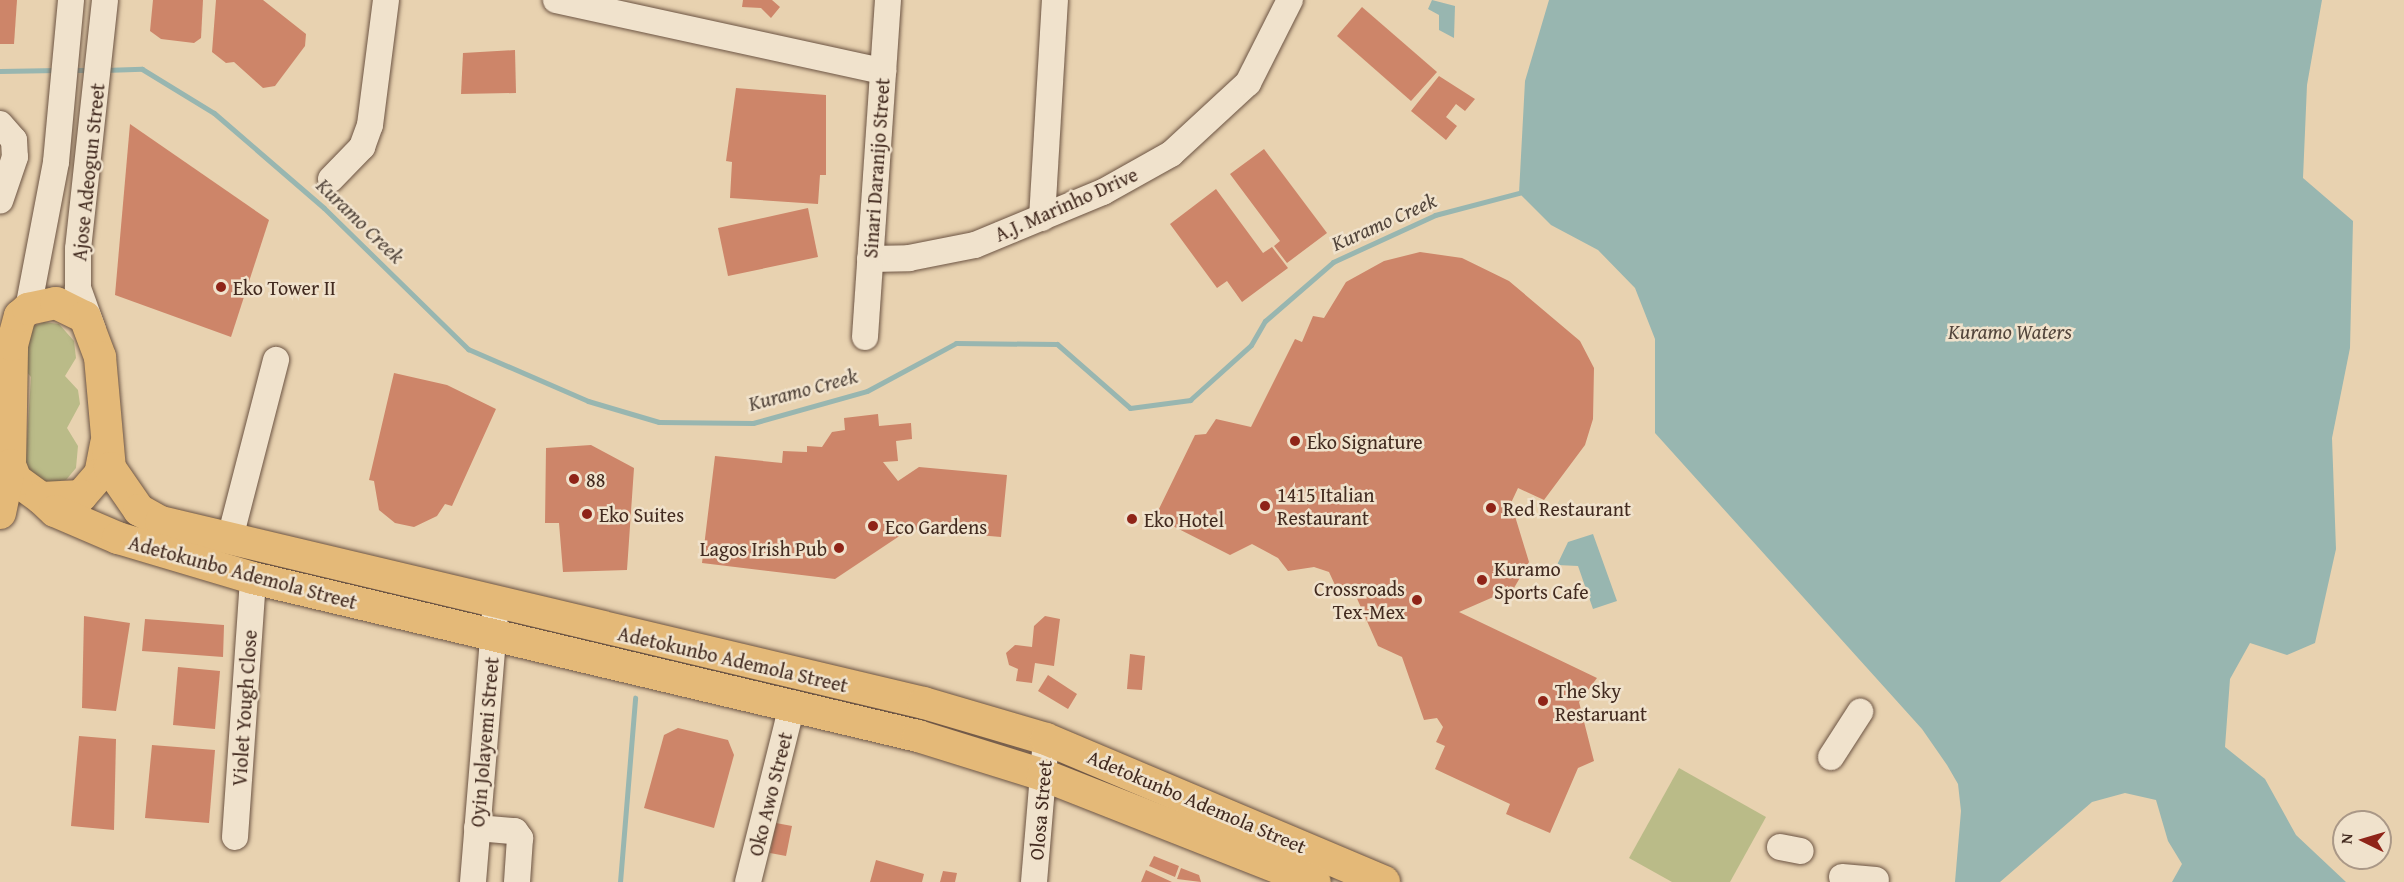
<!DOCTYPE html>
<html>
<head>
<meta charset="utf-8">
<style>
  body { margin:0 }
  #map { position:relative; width:2404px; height:882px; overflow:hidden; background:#e8d2b0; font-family:"Gentium Book Plus",serif }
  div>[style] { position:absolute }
  .green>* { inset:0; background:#babb88 }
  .water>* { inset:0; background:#98b6b0 }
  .stream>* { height:5px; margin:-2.5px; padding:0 2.5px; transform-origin:2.5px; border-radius:2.5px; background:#98b6b0 }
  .building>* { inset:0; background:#cd8569 }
  .roads { filter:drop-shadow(0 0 2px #6c5443) drop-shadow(0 0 2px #6c5443) }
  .minor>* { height:26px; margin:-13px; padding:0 13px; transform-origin:13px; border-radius:13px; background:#f0e2cc }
  .major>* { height:32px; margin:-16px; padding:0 16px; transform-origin:16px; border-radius:16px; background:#e4b978 }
  .dots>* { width:16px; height:16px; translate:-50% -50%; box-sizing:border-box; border:3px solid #f0e2cc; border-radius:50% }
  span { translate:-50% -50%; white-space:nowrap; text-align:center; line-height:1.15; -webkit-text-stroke:5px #f0e2cc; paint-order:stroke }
  .street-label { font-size:20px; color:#422a1f }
  .poi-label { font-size:20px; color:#422a1f }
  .left { translate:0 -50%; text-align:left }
  .right { translate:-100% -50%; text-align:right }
  .water-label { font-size:21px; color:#53463c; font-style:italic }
  .north { position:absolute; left:2332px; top:810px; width:60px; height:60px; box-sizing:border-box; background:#f0e2cc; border:2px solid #aa9887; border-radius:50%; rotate:275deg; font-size:16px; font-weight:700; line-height:24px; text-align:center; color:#422a1f }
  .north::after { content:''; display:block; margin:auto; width:21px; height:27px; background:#8f2418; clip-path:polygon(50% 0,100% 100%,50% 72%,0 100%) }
</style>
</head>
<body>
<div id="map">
  <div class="green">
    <i style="clip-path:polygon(44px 322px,59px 324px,74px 341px,76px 358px,65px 376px,78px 390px,80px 404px,67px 428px,78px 446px,76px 468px,66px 480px,44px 483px,25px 470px,31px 377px,22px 366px,29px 328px)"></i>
    <i style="clip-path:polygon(1679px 768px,1766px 817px,1730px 882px,1672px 882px,1629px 858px)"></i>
  </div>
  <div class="water">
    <i style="clip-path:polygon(1432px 0,1455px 6px,1454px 38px,1439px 30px,1439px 15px,1428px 9px)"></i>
    <i style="clip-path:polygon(1549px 0,2322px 0,2307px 85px,2303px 178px,2353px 221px,2350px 348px,2332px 438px,2336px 549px,2315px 643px,2287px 655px,2250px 643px,2230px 679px,2225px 747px,2265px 779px,2296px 835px,2346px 882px,2172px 882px,2182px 864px,2168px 841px,2156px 800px,2125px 793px,2092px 802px,2000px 882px,1955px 882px,1961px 811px,1958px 784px,1947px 765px,1922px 729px,1655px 433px,1655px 339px,1635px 288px,1598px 250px,1551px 225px,1519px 193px,1525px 81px)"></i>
    <i style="clip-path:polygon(1593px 534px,1617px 601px,1593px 609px,1578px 566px,1557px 565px,1568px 542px)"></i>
  </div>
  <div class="stream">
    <i style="left:71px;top:70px;width:20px"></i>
    <i style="left:104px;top:70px;width:38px;rotate:-2deg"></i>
    <i style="left:142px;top:69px;width:84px;rotate:31.4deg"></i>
    <i style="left:214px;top:113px;width:145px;rotate:40.8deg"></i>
    <i style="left:324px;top:208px;width:202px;rotate:44.4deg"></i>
    <i style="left:468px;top:349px;width:131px;rotate:23.4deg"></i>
    <i style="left:588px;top:401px;width:74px;rotate:16.5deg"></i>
    <i style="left:659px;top:422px;width:94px;rotate:0.6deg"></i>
    <i style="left:753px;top:423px;width:118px;rotate:-15.7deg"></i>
    <i style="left:867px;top:391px;width:101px;rotate:-28.3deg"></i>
    <i style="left:956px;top:343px;width:101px;rotate:0.6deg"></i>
    <i style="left:1057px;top:344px;width:97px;rotate:41.2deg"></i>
    <i style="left:1130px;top:408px;width:61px;rotate:-7.6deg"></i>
    <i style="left:1190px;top:400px;width:82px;rotate:-42deg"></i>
    <i style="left:1251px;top:345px;width:28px;rotate:-60deg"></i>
    <i style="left:1265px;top:321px;width:90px;rotate:-40.9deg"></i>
    <i style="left:1333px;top:262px;width:112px;rotate:-24.7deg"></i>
    <i style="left:1435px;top:215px;width:87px;rotate:-14.7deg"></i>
    <i style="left:0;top:71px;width:58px;rotate:-1deg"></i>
    <i style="left:620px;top:882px;width:185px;rotate:-85.3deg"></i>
  </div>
  <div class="building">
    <i style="clip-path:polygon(0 0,17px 0,14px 44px,0 44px)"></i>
    <i style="clip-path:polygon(153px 0,203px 0,201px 38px,194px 43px,161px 39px,150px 31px)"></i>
    <i style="clip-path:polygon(216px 0,263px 0,306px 34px,305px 46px,275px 86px,263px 88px,234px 62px,226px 63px,212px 52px)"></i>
    <i style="clip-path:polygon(743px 0,772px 0,780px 7px,771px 18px,761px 8px,742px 7px)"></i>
    <i style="clip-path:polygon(1362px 7px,1437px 72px,1411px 101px,1337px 36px)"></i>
    <i style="clip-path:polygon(515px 50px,516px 93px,461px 94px,463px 53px)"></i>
    <i style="clip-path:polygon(1439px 76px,1475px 99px,1465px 111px,1456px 104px,1446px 117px,1457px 126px,1446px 140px,1411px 111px)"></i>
    <i style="clip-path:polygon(736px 88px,826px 95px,826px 175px,820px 175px,818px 204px,730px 198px,732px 162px,726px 161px)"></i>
    <i style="clip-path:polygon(130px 124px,269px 220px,231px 337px,115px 295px)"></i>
    <i style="clip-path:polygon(1264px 149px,1327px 233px,1287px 263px,1274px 246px,1280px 241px,1230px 174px)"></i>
    <i style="clip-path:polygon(1216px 189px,1263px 253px,1272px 247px,1288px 268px,1242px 302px,1227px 281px,1217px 288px,1170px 224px)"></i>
    <i style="clip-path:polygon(808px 208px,818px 257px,728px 276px,718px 228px)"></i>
    <i style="clip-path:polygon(1420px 252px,1462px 258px,1509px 281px,1580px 341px,1594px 368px,1593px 419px,1585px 445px,1544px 500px,1518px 488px,1511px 503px,1529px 562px,1514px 588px,1459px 612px,1597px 678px,1579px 702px,1594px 761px,1578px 768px,1550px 833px,1506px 814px,1510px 804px,1435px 769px,1445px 746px,1436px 742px,1443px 727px,1437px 718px,1424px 720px,1402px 657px,1378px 646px,1355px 594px,1335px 585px,1329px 572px,1314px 567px,1288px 571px,1278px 558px,1252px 544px,1230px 555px,1155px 517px,1195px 435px,1206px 434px,1216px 419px,1251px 427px,1295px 339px,1302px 342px,1313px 316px,1324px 318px,1346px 282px,1384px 261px)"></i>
    <i style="clip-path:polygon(394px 373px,447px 385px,496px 409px,452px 506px,445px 504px,437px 516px,414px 527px,395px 523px,379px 510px,374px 481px,369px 480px)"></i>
    <i style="clip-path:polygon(878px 414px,879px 426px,911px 423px,912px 439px,896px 441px,898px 461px,883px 462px,898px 481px,919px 467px,1007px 475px,1001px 537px,910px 529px,835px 579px,702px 563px,715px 456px,782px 463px,783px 451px,807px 452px,807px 446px,822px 447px,832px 432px,845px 430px,844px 418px)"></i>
    <i style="clip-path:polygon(591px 445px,634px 468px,627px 570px,563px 572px,559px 523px,545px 523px,546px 448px)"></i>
    <i style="clip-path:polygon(84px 616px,130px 623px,116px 711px,82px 708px)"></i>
    <i style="clip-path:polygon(1045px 616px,1060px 619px,1054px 666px,1035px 663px,1032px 683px,1016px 681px,1018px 669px,1009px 665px,1006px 653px,1015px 645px,1032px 647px,1034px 626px)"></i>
    <i style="clip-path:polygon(145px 619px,224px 625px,223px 657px,142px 651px)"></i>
    <i style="clip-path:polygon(1130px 654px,1145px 656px,1142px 690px,1127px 689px)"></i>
    <i style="clip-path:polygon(178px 667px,220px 671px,215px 729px,173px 725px)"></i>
    <i style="clip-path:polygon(1048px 675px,1077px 694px,1068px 709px,1038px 691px)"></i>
    <i style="clip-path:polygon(678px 728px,728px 740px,734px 755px,714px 828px,644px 808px,664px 735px)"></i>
    <i style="clip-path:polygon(79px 736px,116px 739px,114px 830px,71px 826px)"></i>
    <i style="clip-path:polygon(152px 745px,215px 750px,209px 823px,145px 818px)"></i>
    <i style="clip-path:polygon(776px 823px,792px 826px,786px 856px,770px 853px)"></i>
    <i style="clip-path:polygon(1154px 856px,1179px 866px,1175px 877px,1149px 866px)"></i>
    <i style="clip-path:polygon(876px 860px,924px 874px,922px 882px,870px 882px)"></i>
    <i style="clip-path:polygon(1181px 868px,1199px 875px,1201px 882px,1177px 879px)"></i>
    <i style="clip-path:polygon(1146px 870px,1172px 882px,1141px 882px)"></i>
    <i style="clip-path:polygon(943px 871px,957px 873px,955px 882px,940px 882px)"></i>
  </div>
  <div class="roads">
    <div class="minor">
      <i style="left:556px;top:0;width:335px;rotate:12.3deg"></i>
      <i style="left:0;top:124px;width:21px;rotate:49deg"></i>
      <i style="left:14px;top:140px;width:17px;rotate:87deg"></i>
      <i style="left:15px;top:157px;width:46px;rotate:108.8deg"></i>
      <i style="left:331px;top:179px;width:45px;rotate:-45.9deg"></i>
      <i style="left:362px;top:147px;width:23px;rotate:-70deg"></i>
      <i style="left:370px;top:125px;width:126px;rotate:-82.7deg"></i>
      <i style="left:1042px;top:218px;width:218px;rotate:-86.6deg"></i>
      <i style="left:870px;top:259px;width:39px;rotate:-1deg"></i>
      <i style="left:909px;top:258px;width:67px;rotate:-11.1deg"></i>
      <i style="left:975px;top:245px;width:139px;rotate:-22.5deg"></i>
      <i style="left:1103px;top:192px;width:78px;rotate:-29.2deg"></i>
      <i style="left:1171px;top:154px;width:105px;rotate:-42.7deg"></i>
      <i style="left:1248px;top:83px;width:93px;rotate:-63.2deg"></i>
      <i style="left:28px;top:309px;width:150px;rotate:-79.2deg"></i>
      <i style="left:56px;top:162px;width:163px;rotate:-84.7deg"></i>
      <i style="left:93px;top:330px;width:45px;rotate:-109.7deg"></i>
      <i style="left:78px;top:288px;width:39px;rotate:-90deg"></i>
      <i style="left:78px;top:249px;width:250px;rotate:-83.8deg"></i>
      <i style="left:865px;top:337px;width:338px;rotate:-86.1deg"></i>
      <i style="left:230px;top:538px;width:184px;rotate:-75.5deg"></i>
      <i style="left:1831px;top:757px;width:54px;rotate:-57.2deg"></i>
      <i style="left:477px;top:828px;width:38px;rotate:5deg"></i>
      <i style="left:515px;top:831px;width:9px;rotate:54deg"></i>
      <i style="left:520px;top:838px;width:44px;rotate:93.9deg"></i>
      <i style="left:235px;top:837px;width:260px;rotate:-86deg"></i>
      <i style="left:1780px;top:847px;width:21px;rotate:11deg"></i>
      <i style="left:1842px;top:877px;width:34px;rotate:5deg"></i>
      <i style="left:473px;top:882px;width:280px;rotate:-85.3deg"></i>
      <i style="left:748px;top:882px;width:181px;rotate:-76deg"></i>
      <i style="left:1034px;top:882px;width:144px;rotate:-85.2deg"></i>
    </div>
    <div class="major">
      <i style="left:106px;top:444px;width:31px;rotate:101deg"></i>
      <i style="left:100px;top:474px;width:29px;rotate:131deg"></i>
      <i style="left:81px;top:496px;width:40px;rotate:177.1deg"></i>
      <i style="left:41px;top:498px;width:31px;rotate:-144deg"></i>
      <i style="left:16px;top:480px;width:16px;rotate:-112deg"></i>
      <i style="left:10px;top:465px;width:120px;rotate:-89deg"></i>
      <i style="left:12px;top:345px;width:30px;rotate:-75deg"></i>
      <i style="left:20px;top:316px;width:11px;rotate:-41deg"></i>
      <i style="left:28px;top:309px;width:29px;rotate:-12deg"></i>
      <i style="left:56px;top:303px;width:32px;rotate:26deg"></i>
      <i style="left:85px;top:317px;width:43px;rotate:69.4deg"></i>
      <i style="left:100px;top:357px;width:111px;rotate:84.9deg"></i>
      <i style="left:110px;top:468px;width:51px;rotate:55.4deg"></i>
      <i style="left:139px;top:510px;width:25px;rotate:29deg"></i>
      <i style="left:161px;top:522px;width:784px;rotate:13.35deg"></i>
      <i style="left:924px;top:703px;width:127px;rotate:16.4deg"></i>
      <i style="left:1046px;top:739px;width:367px;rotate:22.9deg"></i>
      <i style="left:41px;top:498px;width:19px;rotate:43deg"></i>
      <i style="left:55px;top:511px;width:69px;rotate:23.2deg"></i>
      <i style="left:118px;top:538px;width:141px;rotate:16.5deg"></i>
      <i style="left:253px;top:578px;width:684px;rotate:13.37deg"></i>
      <i style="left:918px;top:736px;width:131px;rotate:17.3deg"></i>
      <i style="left:1043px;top:775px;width:292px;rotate:21.5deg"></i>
      <i style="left:0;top:513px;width:49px;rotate:-78.2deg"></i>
    </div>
  </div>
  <div class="dots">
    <i style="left:221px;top:287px;background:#8f2418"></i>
    <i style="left:1295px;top:441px;background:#8f2418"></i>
    <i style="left:574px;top:479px;background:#8f2418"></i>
    <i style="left:1265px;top:506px;background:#8f2418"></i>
    <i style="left:1491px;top:508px;background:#8f2418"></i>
    <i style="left:587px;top:514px;background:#8f2418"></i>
    <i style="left:1132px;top:519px;background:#8f2418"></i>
    <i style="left:873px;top:526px;background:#8f2418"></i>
    <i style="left:839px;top:548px;background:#8f2418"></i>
    <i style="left:1482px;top:580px;background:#8f2418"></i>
    <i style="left:1417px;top:600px;background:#8f2418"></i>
    <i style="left:1543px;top:701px;background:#8f2418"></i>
  </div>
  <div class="street-label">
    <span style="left:876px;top:168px;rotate:-86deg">Sinari Daranijo Street</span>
    <span style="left:88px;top:172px;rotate:-84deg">Ajose Adeogun Street</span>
    <span style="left:1066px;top:204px;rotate:-24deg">A.J. Marinho Drive</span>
    <span style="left:243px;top:572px;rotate:15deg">Adetokunbo Ademola Street</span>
    <span style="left:733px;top:659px;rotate:13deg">Adetokunbo Ademola Street</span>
    <span style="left:244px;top:708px;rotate:-86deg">Violet Yough Close</span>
    <span style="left:484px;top:742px;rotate:-85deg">Oyin Jolayemi Street</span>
    <span style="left:770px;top:794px;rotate:-76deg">Oko Awo Street</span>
    <span style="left:1197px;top:801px;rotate:23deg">Adetokunbo Ademola Street</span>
    <span style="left:1040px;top:810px;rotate:-85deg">Olosa Street</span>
  </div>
  <div class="poi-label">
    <span class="left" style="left:233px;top:287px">Eko Tower II</span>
    <span class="left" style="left:1307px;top:441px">Eko Signature</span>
    <span class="left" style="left:586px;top:479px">88</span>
    <span class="left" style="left:1277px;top:506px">1415 Italian<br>Restaurant</span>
    <span class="left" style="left:1503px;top:508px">Red Restaurant</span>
    <span class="left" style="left:599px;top:514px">Eko Suites</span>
    <span class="left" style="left:1144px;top:519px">Eko Hotel</span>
    <span class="left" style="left:885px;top:526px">Eco Gardens</span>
    <span class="right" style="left:827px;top:548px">Lagos Irish Pub</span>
    <span class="left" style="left:1494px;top:580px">Kuramo<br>Sports Cafe</span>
    <span class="right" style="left:1405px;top:600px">Crossroads<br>Tex-Mex</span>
    <span class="left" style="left:1555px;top:702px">The Sky<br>Restaruant</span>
  </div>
  <div class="water-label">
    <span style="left:360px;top:221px;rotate:44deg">Kuramo Creek</span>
    <span style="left:1384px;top:222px;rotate:-24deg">Kuramo Creek</span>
    <span style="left:2010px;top:332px">Kuramo Waters</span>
    <span style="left:803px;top:390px;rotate:-15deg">Kuramo Creek</span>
  </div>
  <div class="north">N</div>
</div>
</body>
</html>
